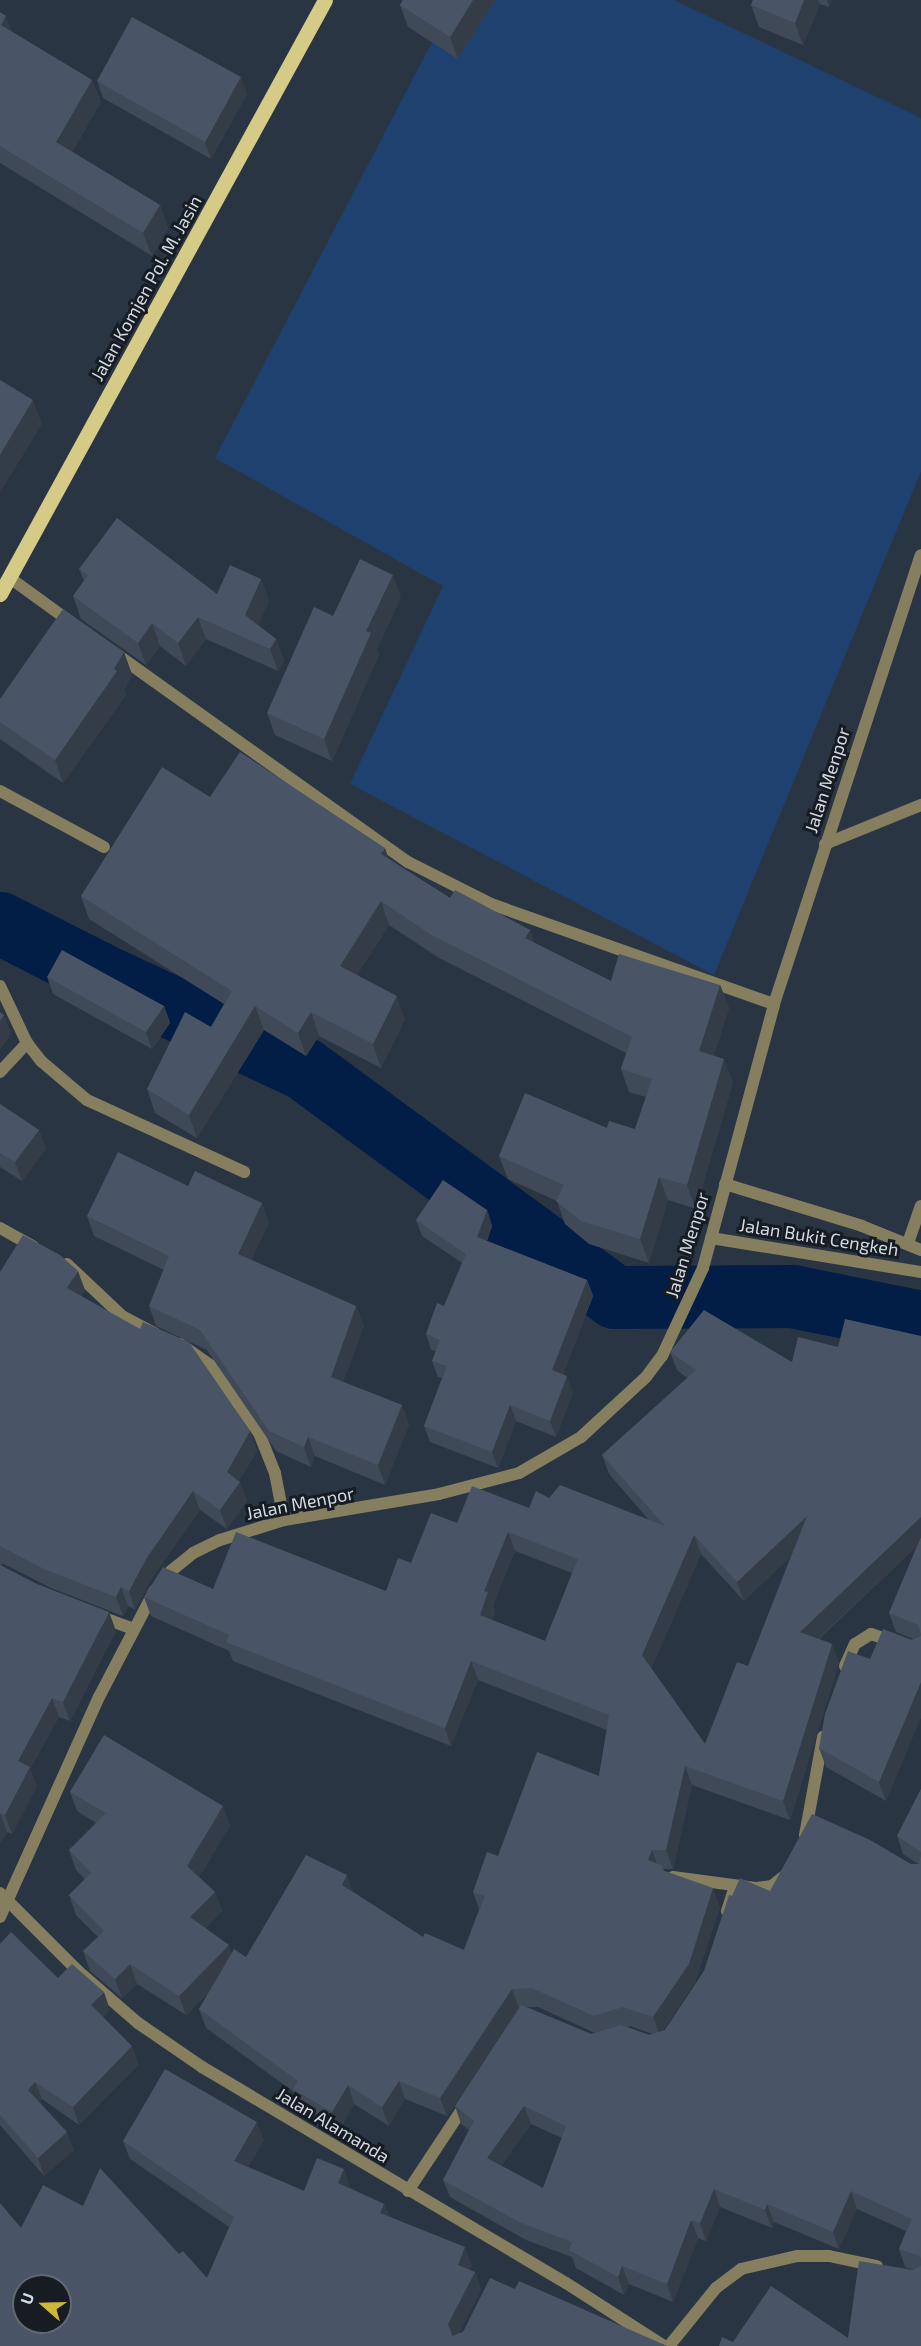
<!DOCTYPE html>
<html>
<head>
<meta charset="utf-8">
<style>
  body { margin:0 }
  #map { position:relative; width:921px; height:2346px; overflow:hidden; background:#2a3544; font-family:"Exo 2",sans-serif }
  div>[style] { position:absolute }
  .green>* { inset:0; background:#1f416f }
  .river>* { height:63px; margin:-31.5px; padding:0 31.5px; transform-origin:31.5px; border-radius:31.5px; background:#021e46 }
  .minor>* { height:12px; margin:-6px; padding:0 6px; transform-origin:6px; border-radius:6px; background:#857f60 }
  .tertiary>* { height:12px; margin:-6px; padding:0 6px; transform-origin:6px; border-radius:6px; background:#857f60 }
  .primary>* { height:15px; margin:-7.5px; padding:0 7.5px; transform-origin:7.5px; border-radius:7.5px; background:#d6ca87 }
  .wall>* { inset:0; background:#3f4958 }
  .shaded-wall>* { inset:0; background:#333c47 }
  .building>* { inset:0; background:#495566 }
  span { translate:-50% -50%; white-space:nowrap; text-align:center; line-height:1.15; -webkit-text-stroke:6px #171c23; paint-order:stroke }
  .street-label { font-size:18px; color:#d2d9e3 }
  .north { position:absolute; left:12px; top:2274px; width:60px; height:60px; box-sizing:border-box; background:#171c23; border:2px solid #626870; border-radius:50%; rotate:290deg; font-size:16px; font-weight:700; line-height:24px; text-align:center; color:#d2d9e3 }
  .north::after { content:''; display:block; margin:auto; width:21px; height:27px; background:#cfb837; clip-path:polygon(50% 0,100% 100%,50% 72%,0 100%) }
</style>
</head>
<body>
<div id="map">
  <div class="green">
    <i style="clip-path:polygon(454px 0,674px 0,921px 118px,921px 471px,714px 975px,350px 784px,443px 586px,215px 458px)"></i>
  </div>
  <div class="river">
    <i style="left:0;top:923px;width:110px;rotate:27deg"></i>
    <i style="left:98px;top:973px;width:226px;rotate:24.9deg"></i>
    <i style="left:303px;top:1068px;width:387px;rotate:36.3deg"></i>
    <i style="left:615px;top:1297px;width:177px;rotate:-0.3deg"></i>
    <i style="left:792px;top:1296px;width:132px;rotate:11.4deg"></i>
  </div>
  <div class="minor">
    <i style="left:10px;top:578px;width:77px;rotate:36deg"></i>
    <i style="left:116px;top:654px;width:359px;rotate:35.5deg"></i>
    <i style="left:408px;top:862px;width:93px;rotate:26.8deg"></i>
    <i style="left:491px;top:904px;width:300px;rotate:19.5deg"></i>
    <i style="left:0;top:791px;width:118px;rotate:28.3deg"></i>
    <i style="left:825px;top:844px;width:104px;rotate:-22.1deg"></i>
    <i style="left:0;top:986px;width:63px;rotate:64.7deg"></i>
    <i style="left:27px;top:1043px;width:23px;rotate:52deg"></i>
    <i style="left:41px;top:1061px;width:60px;rotate:40.3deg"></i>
    <i style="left:87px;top:1100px;width:173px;rotate:24.6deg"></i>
    <i style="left:0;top:1072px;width:40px;rotate:-47deg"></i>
    <i style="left:0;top:1228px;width:38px;rotate:29deg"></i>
    <i style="left:908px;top:1243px;width:39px;rotate:-71deg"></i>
    <i style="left:67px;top:1264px;width:76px;rotate:43.4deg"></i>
    <i style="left:122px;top:1316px;width:38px;rotate:28deg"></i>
    <i style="left:180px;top:1344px;width:37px;rotate:35deg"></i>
    <i style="left:210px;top:1365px;width:84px;rotate:54.2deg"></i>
    <i style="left:259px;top:1433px;width:43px;rotate:68.2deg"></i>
    <i style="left:275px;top:1473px;width:48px;rotate:79.2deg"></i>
    <i style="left:98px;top:1616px;width:38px;rotate:20deg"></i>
    <i style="left:845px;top:1666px;width:24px;rotate:-66deg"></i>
    <i style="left:855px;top:1644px;width:19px;rotate:-32deg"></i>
    <i style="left:871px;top:1634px;width:53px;rotate:18.8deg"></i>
    <i style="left:805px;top:1835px;width:100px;rotate:-79.6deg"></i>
    <i style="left:673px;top:1877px;width:85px;rotate:7.5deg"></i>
    <i style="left:757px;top:1888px;width:15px;rotate:-8deg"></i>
    <i style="left:772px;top:1886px;width:14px;rotate:-39deg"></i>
    <i style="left:0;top:1893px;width:110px;rotate:45deg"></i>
    <i style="left:78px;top:1971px;width:79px;rotate:40.9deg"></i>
    <i style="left:138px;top:2023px;width:78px;rotate:34.5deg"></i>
    <i style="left:202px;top:2067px;width:423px;rotate:30.7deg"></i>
    <i style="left:566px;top:2283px;width:117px;rotate:32.7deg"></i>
    <i style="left:727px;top:1911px;width:26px;rotate:-72deg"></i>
    <i style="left:408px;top:2191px;width:107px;rotate:-56.5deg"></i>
    <i style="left:669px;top:2346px;width:75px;rotate:-51deg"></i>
    <i style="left:716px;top:2288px;width:31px;rotate:-37deg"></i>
    <i style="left:741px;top:2269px;width:57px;rotate:-13.1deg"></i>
    <i style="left:797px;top:2256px;width:32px"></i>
    <i style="left:829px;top:2256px;width:49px;rotate:11.8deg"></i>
  </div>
  <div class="tertiary">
    <i style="left:725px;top:1184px;width:143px;rotate:17deg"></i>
    <i style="left:862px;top:1226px;width:64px;rotate:22.1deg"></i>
    <i style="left:711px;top:1238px;width:213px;rotate:9.2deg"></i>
    <i style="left:0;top:1917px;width:241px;rotate:-65.8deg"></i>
    <i style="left:99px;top:1697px;width:119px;rotate:-62.4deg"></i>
    <i style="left:154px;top:1592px;width:27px;rotate:-51deg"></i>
    <i style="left:171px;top:1571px;width:28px;rotate:-39deg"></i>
    <i style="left:193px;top:1553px;width:30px;rotate:-26deg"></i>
    <i style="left:220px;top:1540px;width:67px;rotate:-17.4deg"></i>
    <i style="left:284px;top:1520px;width:157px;rotate:-9.5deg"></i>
    <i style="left:439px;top:1494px;width:83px;rotate:-14.7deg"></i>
    <i style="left:519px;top:1473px;width:72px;rotate:-30.1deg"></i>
    <i style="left:581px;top:1437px;width:88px;rotate:-42.7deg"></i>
    <i style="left:646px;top:1377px;width:26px;rotate:-53deg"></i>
    <i style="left:662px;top:1356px;width:97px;rotate:-65deg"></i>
    <i style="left:703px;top:1268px;width:273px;rotate:-74.9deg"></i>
    <i style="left:774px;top:1004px;width:472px;rotate:-71.9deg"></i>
  </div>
  <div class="primary">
    <i style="left:0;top:594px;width:677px;rotate:-61.32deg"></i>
  </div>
  <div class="wall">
    <i style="clip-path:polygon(403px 0,495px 0,458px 59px,408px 27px,400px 5px)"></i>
    <i style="clip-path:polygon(753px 0,832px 0,829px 7px,820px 4px,803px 45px,759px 27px,751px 5px)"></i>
    <i style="clip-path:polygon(0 12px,12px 32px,92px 80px,101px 102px,72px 152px,160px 205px,168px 228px,152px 256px,0 163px)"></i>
    <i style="clip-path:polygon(97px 81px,247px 94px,211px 159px,103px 98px)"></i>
    <i style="clip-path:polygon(79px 569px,217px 594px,261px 579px,269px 601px,258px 625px,276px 639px,284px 661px,278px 671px,206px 639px,186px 666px,160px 646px,146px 665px,81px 619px,73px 596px,84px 581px)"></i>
    <i style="clip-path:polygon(401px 597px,377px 649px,379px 655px,332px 761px,275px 735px,267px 713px,333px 616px)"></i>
    <i style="clip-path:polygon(124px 652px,132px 675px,124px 690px,126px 695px,63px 783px,0 739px,0 699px)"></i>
    <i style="clip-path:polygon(210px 797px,389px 859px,450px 898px,530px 930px,534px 943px,611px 981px,720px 985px,729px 1008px,714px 1055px,733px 1082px,696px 1209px,668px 1200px,649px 1263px,589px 1244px,565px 1224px,557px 1201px,508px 1179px,499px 1156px,607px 1128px,635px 1129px,646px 1097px,629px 1092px,621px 1069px,626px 1053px,439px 958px,389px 925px,357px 975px,405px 1019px,381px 1068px,319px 1036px,306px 1056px,264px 1030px,197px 1138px,155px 1113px,147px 1089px,211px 1027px,224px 1004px,89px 919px,81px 896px)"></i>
    <i style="clip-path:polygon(47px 977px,164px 1006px,170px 1023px,152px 1049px,53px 994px)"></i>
    <i style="clip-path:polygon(0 1104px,39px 1130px,46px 1149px,22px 1181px,0 1167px)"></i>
    <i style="clip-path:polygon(188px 1186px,262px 1203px,269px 1223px,251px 1260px,356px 1306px,364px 1326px,343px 1382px,402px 1405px,409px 1425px,385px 1485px,315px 1456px,311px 1467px,276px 1451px,207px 1350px,156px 1326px,149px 1306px,164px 1270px,94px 1236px,87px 1216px)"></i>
    <i style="clip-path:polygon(487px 1210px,492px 1226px,487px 1241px,587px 1280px,593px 1296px,563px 1374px,573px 1392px,556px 1437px,516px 1421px,498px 1468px,430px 1442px,424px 1426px,442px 1378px,438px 1377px,432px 1361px,436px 1351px,431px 1350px,426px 1334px,444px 1306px,462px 1263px,422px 1236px,416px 1220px)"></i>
    <i style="clip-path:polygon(0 1272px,85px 1290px,81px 1296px,250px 1431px,257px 1451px,239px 1481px,247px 1501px,227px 1529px,200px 1510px,152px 1578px,135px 1610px,128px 1606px,123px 1616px,51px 1588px,4px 1564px,0 1565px)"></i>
    <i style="clip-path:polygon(evenodd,921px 1336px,921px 1717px,886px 1801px,826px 1767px,819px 1748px,870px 1659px,913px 1639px,896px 1632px,889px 1613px,917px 1546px,819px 1639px,832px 1644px,839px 1663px,790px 1820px,692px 1785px,673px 1869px,664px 1869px,664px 1871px,720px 1907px,695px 1982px,663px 2031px,665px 2030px,704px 1971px,732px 1896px,770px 1891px,911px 1864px,918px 1864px,903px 1854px,897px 1836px,921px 1789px,921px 2346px,733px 2342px,848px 2338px,914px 2270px,905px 2267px,899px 2249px,906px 2231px,857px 2209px,839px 2249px,774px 2222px,772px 2228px,720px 2207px,706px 2241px,698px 2238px,673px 2302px,629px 2284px,624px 2295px,576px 2268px,572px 2257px,526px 2240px,450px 2197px,443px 2180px,469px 2130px,461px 2124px,455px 2106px,519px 2008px,447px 2116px,405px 2099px,389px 2126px,354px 2104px,339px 2131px,300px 2108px,294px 2092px,206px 2028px,199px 2009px,210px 1991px,186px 2015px,137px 1984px,122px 1998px,90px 1971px,83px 1951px,98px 1937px,76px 1915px,69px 1895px,85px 1879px,76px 1870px,69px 1850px,96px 1823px,77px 1811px,70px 1792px,223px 1806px,230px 1826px,199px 1877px,215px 1892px,222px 1911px,206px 1928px,232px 1953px,246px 1957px,353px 1892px,423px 1937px,464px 1950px,479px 1909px,473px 1892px,498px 1856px,599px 1776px,607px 1730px,478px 1680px,451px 1746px,233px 1661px,229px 1651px,151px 1616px,144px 1597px,213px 1589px,386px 1591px,411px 1563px,457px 1523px,529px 1508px,549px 1498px,649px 1520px,609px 1474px,602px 1455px,687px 1378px,677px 1370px,670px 1352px,792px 1362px,838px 1347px,921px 1336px,515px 1551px,572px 1573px,545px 1641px,492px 1620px,495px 1611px,493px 1605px,515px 1551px,921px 1336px,701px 1554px,744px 1601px,791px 1556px,748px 1666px,705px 1744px,651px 1669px,701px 1554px,921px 1336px,527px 2007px,538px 2007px,595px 2033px,591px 2034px,527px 2007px,921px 1336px,630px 2026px,653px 2034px,649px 2035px,627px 2027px,630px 2026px,921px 1336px,531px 2124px,562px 2138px,543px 2188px,501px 2166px,531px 2124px)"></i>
    <i style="clip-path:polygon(0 1565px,116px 1631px,70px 1721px,59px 1717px,30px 1769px,37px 1786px,12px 1834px,7px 1832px,0 1843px)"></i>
    <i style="clip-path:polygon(0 1944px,110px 2010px,103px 2017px,139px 2064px,79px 2125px,42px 2099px,39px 2102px,74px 2150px,44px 2176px,0 2125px)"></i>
    <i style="clip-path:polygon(264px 2140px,248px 2167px,304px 2191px,350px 2187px,350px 2188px,384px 2204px,389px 2216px,472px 2265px,470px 2270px,475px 2272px,481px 2290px,459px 2333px,463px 2332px,515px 2289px,667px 2346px,0 2346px,21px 2228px,83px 2206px,179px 2254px,207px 2278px,229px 2227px,130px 2159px,123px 2141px)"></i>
  </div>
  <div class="shaded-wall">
    <i style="clip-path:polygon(473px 0,495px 0,458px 59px,450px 37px)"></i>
    <i style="clip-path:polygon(804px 0,818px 0,820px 4px,803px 45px,795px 23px)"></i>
    <i style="clip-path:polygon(827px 0,832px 0,829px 7px)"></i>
    <i style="clip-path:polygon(6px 16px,14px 39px,1px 25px)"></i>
    <i style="clip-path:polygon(241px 77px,247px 94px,211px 159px,205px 142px)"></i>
    <i style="clip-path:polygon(92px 80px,101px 102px,64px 165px,56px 142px)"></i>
    <i style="clip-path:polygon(160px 205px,168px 228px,152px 256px,143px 233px)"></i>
    <i style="clip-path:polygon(33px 400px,42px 424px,0 493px,0 455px)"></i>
    <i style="clip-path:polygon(393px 575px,401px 597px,377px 649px,379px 655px,332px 761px,324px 739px,366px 631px)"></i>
    <i style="clip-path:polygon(261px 579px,269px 601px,253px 637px,245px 615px)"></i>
    <i style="clip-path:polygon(198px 617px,206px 639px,186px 666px,178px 643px)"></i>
    <i style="clip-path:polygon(152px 623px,160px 646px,146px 665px,138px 643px)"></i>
    <i style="clip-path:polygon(276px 639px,284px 661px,278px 671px,270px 649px)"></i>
    <i style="clip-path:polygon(124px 652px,132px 675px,124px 690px,126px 695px,63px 783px,55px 760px,114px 669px)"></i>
    <i style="clip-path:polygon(385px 848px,393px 871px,381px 854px)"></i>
    <i style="clip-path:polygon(381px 901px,389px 925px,348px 989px,340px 966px)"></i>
    <i style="clip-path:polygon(530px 930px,538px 953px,525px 938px)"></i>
    <i style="clip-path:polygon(720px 985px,729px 1008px,708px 1074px,699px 1051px)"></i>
    <i style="clip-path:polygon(397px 996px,405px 1019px,381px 1068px,373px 1044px)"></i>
    <i style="clip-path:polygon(164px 1006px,170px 1023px,152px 1049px,146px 1032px)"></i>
    <i style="clip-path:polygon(255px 1006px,264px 1030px,197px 1138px,189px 1115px)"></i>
    <i style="clip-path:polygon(311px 1012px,319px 1036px,306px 1056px,298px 1033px)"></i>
    <i style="clip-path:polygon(4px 1015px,11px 1034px,0 1050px,0 1021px)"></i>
    <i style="clip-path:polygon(724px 1059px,733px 1082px,696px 1209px,687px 1185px)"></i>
    <i style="clip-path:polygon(39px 1130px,46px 1149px,22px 1181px,15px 1162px)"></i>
    <i style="clip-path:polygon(659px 1177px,668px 1200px,649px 1263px,640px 1239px)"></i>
    <i style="clip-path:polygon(262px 1203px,269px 1223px,245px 1274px,238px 1254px)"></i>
    <i style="clip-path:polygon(487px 1210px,492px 1226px,483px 1253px,477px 1237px)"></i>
    <i style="clip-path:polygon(78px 1271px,85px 1290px,74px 1307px,67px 1288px)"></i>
    <i style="clip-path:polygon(587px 1280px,593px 1296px,558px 1386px,552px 1370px)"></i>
    <i style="clip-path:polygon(356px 1306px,364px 1326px,338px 1397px,331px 1377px)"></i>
    <i style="clip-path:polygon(567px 1376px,573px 1392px,556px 1437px,550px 1421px)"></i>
    <i style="clip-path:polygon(402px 1405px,409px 1425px,385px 1485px,378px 1465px)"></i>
    <i style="clip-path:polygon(510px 1405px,516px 1421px,498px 1468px,492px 1452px)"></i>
    <i style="clip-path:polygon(250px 1431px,257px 1451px,236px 1487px,240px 1482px,247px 1501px,227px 1529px,220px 1510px,227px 1472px)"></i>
    <i style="clip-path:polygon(308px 1437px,315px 1456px,311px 1467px,304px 1447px)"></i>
    <i style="clip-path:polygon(193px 1491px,200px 1510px,152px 1578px,135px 1610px,129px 1591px,146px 1559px)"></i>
    <i style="clip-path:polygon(807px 1516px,814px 1535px,744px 1601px,737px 1582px)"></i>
    <i style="clip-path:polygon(921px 1517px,921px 1542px,806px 1650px,800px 1632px)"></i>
    <i style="clip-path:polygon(508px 1532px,515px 1551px,493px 1605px,495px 1611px,486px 1634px,480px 1615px,484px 1591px)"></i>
    <i style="clip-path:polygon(694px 1535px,701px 1554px,649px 1674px,642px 1655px)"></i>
    <i style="clip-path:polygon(121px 1587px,128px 1606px,123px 1616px,116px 1597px)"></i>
    <i style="clip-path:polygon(109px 1612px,116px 1631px,70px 1721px,63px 1702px)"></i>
    <i style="clip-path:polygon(832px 1644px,839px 1663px,790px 1820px,783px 1801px)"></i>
    <i style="clip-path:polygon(471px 1661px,478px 1680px,451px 1746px,445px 1728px)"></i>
    <i style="clip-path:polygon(921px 1682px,921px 1717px,886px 1801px,879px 1782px)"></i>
    <i style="clip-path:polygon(52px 1698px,59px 1717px,30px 1769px,37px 1786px,12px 1834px,5px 1815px,18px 1761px)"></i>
    <i style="clip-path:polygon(685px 1766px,692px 1785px,673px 1869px,666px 1850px)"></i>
    <i style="clip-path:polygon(223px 1806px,230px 1826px,194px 1886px,187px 1866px)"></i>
    <i style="clip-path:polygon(0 1813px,7px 1832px,0 1843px)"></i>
    <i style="clip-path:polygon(652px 1850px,659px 1869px,648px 1860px)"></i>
    <i style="clip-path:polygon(347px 1875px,354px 1894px,342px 1885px)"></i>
    <i style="clip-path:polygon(713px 1888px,720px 1907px,695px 1982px,660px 2036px,653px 2017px)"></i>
    <i style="clip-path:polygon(215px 1892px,222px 1911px,197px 1937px,190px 1917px)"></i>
    <i style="clip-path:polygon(229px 1945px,236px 1964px,186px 2015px,179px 1996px)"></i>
    <i style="clip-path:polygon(130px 1964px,137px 1984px,122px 1998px,115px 1979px)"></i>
    <i style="clip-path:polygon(512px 1989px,519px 2008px,447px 2116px,440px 2098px)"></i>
    <i style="clip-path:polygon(104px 1992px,110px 2010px,97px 2022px,91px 2005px)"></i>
    <i style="clip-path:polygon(132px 2046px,139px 2064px,79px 2125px,73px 2107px)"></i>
    <i style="clip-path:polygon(399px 2081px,405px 2099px,389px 2126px,382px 2107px)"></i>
    <i style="clip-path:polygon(35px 2082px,42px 2099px,35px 2108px,28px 2090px)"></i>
    <i style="clip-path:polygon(348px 2085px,354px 2104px,339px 2131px,332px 2112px)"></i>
    <i style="clip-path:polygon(524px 2106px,531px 2124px,494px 2176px,487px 2158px)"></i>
    <i style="clip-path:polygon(257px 2122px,264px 2140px,241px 2179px,234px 2161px)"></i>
    <i style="clip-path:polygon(67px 2132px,74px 2150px,44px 2176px,38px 2158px)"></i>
    <i style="clip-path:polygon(344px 2169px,350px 2187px,345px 2201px,338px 2183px)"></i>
    <i style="clip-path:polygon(714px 2189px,720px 2207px,706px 2241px,700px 2223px)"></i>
    <i style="clip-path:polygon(851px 2191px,857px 2209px,839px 2249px,833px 2232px)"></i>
    <i style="clip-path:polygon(384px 2204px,391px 2222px,380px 2213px)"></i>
    <i style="clip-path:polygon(767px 2204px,774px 2222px,772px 2228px,765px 2210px)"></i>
    <i style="clip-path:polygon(691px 2220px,698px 2238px,673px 2302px,667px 2284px)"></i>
    <i style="clip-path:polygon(465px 2247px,472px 2265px,464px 2283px,458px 2265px)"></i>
    <i style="clip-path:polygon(622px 2266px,629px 2284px,624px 2295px,618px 2277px)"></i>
    <i style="clip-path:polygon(475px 2272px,481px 2290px,455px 2342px,448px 2324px)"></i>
  </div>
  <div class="building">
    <i style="clip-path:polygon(403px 0,473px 0,450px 37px,400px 5px)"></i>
    <i style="clip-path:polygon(753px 0,804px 0,795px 23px,751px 5px)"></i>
    <i style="clip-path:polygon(0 12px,6px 16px,1px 25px,92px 80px,56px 142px,160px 205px,143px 233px,0 146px)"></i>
    <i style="clip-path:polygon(132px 17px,241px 77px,205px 142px,97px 81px)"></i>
    <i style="clip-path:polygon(0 380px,33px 400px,0 455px)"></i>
    <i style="clip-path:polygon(117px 518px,217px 594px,230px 565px,261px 579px,245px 615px,276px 639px,270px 649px,198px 617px,178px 643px,152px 623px,138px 643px,73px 596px,88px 575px,79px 569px)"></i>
    <i style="clip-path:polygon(360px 559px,393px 575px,366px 631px,371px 633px,324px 739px,267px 713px,314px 607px,333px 616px)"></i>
    <i style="clip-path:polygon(63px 609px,124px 652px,114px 669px,117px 671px,55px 760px,0 722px,0 699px)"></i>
    <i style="clip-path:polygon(240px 752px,385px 848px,381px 854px,450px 898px,455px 890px,530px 930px,525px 938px,611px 981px,619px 954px,720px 985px,699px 1051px,724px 1059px,687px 1185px,659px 1177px,640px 1239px,581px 1221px,556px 1201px,564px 1185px,499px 1156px,525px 1093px,607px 1128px,609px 1121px,635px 1129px,652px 1079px,621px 1069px,632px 1037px,430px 934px,381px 901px,340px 966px,397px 996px,373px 1044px,311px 1012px,298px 1033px,255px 1006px,189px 1115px,147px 1089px,185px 1012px,211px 1027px,232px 991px,81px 896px,162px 767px,210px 797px)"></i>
    <i style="clip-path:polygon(62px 950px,164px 1006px,146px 1032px,47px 977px)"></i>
    <i style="clip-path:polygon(0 1012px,4px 1015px,0 1021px)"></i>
    <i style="clip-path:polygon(0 1104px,39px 1130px,15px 1162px,0 1153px)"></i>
    <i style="clip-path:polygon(118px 1152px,188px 1186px,195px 1171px,262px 1203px,238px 1254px,356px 1306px,331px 1377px,402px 1405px,378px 1465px,308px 1437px,304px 1447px,269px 1431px,200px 1330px,149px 1306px,169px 1256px,87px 1216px)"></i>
    <i style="clip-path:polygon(443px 1180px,487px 1210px,477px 1237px,587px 1280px,552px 1370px,567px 1376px,550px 1421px,510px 1405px,492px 1452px,424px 1426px,447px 1366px,432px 1361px,440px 1340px,426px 1334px,437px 1303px,444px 1306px,466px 1254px,416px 1220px)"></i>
    <i style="clip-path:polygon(23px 1235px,60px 1255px,78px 1271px,67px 1288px,140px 1329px,143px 1322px,189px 1342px,250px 1431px,227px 1472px,240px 1482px,220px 1510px,193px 1491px,146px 1559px,129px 1591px,121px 1587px,116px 1597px,44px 1569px,0 1546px,0 1272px)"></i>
    <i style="clip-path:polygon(evenodd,704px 1310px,792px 1362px,798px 1337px,838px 1347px,845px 1319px,921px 1336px,921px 1517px,800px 1632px,832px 1644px,783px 1801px,685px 1766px,666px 1850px,652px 1850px,648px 1860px,663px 1866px,662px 1870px,713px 1888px,689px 1964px,653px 2017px,623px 2007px,594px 2016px,532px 1988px,512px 1989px,440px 2098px,399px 2081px,382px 2107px,348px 2085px,332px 2112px,293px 2089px,298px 2081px,199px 2009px,234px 1949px,246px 1957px,306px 1855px,347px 1875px,342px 1885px,423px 1937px,425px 1933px,464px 1950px,485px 1896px,473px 1892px,487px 1852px,498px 1856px,537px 1752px,599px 1776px,609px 1715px,471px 1661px,445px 1728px,226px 1642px,229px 1635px,144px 1597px,163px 1567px,213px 1589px,236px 1532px,386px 1591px,398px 1558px,411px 1563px,431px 1513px,457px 1523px,472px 1486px,529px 1508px,536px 1491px,549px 1498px,560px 1485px,665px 1526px,602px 1455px,696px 1370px,670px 1352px,704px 1310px,807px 1516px,748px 1666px,737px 1662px,705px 1744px,642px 1655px,694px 1535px,737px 1582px,807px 1516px,704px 1310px,508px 1532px,578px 1559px,545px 1641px,480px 1615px,488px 1592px,484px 1591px,508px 1532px)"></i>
    <i style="clip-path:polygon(921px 1537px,921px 1634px,918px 1625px,889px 1613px)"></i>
    <i style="clip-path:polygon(0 1565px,37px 1584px,109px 1612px,63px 1702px,52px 1698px,18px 1761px,30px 1767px,5px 1815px,0 1813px)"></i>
    <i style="clip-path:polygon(883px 1629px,912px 1640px,921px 1636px,921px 1682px,879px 1782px,819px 1748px,825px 1714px,848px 1651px,870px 1659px)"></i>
    <i style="clip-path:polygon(104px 1735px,223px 1806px,187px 1866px,215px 1892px,190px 1917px,229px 1945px,179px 1996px,130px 1964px,115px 1979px,83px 1951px,104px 1931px,69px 1895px,91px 1873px,69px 1850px,106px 1813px,70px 1792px)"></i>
    <i style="clip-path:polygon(921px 1789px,921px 1852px,897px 1836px)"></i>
    <i style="clip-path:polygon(evenodd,812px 1814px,870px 1840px,911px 1864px,919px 1864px,921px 1855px,921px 2260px,920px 2256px,899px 2249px,912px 2219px,851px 2191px,833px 2232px,767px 2204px,765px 2210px,714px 2189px,700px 2223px,691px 2220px,667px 2284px,622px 2266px,618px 2277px,569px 2250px,572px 2242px,519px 2222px,443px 2180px,474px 2121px,455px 2106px,521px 2005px,591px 2034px,621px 2025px,649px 2035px,665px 2030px,704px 1971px,729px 1895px,732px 1896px,740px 1878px,770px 1891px,812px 1814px,524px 2106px,566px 2126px,543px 2188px,487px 2158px,524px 2106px)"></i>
    <i style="clip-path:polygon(11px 1932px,58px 1978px,72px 1964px,104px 1992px,91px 2005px,132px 2046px,73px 2107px,35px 2082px,28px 2090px,67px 2132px,38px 2158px,0 2115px,0 1944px)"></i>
    <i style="clip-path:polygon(evenodd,165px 2069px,257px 2122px,234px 2161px,304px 2191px,317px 2158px,344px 2169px,338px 2183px,384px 2204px,380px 2213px,465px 2247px,458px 2265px,475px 2272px,448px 2324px,452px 2336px,463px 2332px,490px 2278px,515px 2289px,519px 2281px,667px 2346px,0 2346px,0 2203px,21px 2228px,43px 2185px,83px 2206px,100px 2168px,179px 2254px,183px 2251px,207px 2278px,234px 2217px,123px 2141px,165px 2069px,24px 2286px,60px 2286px,60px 2322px,24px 2322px,24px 2286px)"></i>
    <i style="clip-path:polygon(859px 2261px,913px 2270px,921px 2266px,921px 2346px,719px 2346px,722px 2337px,733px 2342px,771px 2286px,848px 2338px)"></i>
  </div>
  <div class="street-label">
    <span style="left:146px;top:288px;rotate:-61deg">Jalan Komjen Pol. M. Jasin</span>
    <span style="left:827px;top:780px;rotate:-72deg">Jalan Menpor</span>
    <span style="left:819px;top:1237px;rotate:9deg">Jalan Bukit Cengkeh</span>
    <span style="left:687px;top:1245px;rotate:-73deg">Jalan Menpor</span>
    <span style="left:300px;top:1503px;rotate:-11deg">Jalan Menpor</span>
    <span style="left:333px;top:2125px;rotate:31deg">Jalan Alamanda</span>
  </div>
  <div class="north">U</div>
</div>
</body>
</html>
